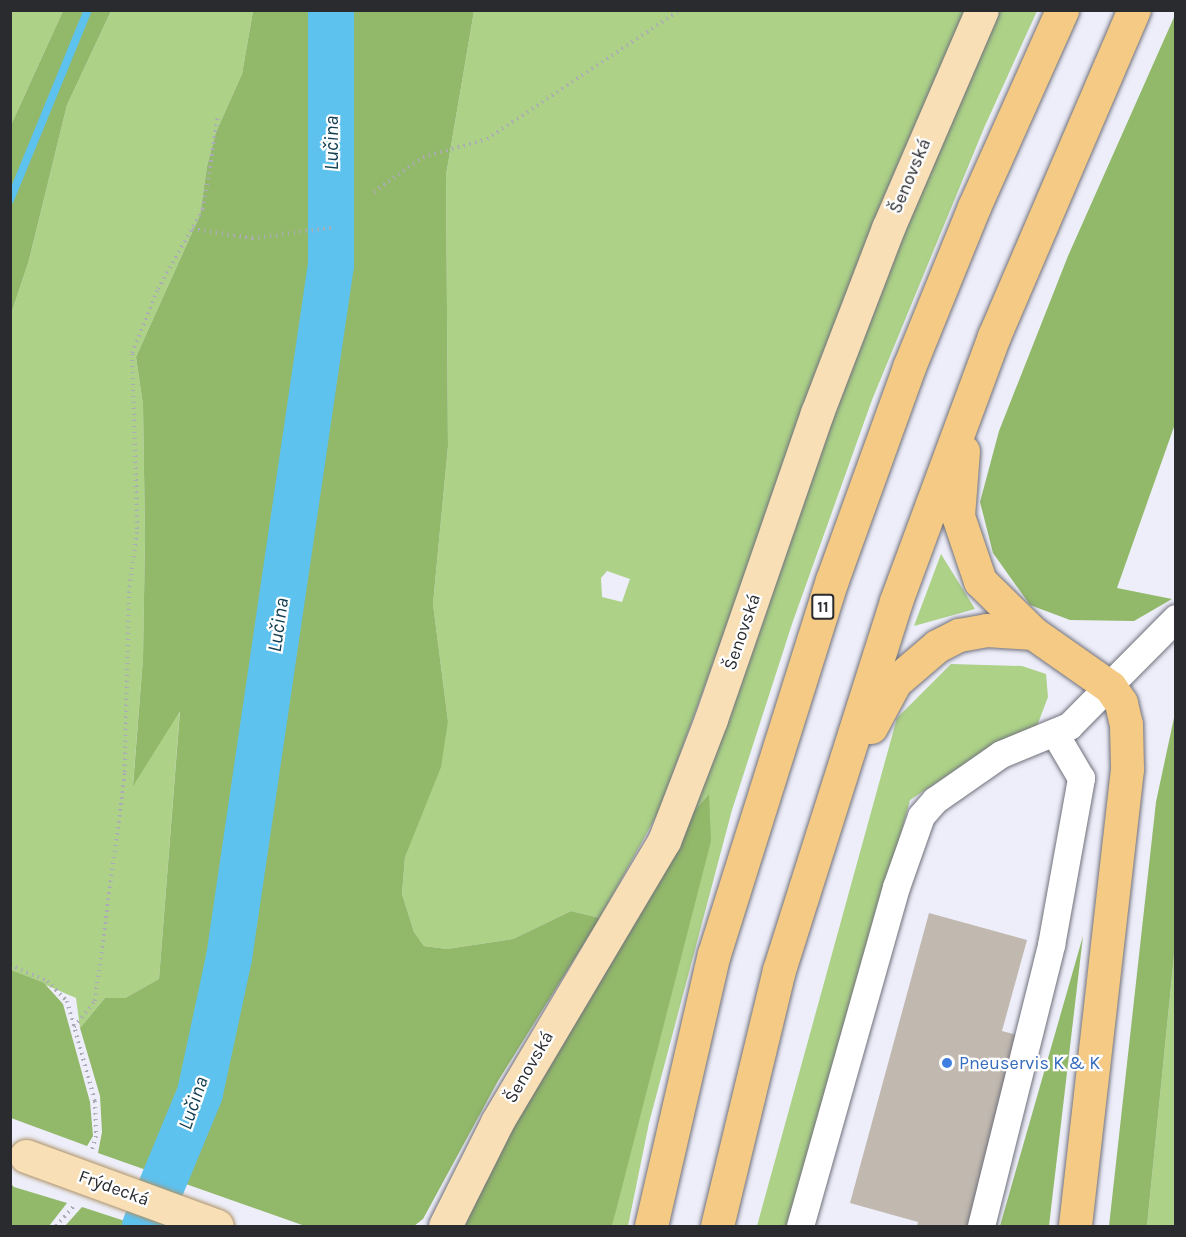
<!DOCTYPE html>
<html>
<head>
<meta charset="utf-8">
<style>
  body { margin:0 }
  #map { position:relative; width:1186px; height:1237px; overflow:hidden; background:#edeefa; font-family:Karla,sans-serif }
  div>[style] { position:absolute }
  .green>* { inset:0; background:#acd187 }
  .forest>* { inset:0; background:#92b86a }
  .stream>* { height:8px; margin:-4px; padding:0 4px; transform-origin:4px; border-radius:4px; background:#5ec2ef }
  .river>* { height:46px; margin:-23px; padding:0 23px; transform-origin:23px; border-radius:23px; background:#5ec2ef }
  .building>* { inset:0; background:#c1b9af }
  .path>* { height:4px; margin-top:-2px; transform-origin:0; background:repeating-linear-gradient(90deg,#abacb5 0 1.5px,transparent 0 6px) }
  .roads { filter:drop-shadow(0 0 2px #70717b) drop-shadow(0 0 2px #70717b) }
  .minor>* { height:27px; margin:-13.5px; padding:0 13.5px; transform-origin:13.5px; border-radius:13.5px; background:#fff }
  .major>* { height:33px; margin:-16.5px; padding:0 16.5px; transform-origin:16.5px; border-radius:16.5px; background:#f8dfb5 }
  .highway>* { height:33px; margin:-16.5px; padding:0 16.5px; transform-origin:16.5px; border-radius:16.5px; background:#f4ca84 }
  .bridges { filter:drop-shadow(0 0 2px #ad9266) drop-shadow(0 0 2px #ad9266) }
  .major-bridge>* { height:33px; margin:-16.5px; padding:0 16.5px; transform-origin:16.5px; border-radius:16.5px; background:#f8dfb5 }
  .dots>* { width:16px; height:16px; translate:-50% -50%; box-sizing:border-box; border:3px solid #fff; border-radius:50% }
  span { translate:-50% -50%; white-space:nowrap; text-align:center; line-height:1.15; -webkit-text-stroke:4.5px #fff; paint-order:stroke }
  .shield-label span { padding:2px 4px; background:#fff; border:2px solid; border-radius:4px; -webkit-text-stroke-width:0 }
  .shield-label { font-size:16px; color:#2a2b2f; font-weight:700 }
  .street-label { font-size:18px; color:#2a2b2f }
  .shop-label { font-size:18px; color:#366cbe }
  .left { translate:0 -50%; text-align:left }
  .water-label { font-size:20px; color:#144053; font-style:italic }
  .frame { position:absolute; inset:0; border:12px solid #2a2b2f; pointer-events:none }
</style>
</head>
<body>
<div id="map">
  <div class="green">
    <i style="clip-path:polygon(11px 11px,63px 11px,11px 125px)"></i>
    <i style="clip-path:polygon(111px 11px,253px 11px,242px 74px,216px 132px,207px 166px,200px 215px,136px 357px,143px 405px,145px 536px,143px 658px,133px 784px,180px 709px,159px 979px,125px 998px,105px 998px,80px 1028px,76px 998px,11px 970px,11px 314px,29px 260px,67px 105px)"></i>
    <i style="clip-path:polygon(evenodd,474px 11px,965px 11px,884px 197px,659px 811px,600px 918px,571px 911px,513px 939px,447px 949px,424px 946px,414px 932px,402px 894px,405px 857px,448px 721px,433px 604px,448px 446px,446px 175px,474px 11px,607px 571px,630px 579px,622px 602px,602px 597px,601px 578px,607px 571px)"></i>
    <i style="clip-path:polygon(997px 11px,1037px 11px,984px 128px,872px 400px,792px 624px,732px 810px,649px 1123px,628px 1226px,612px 1226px,708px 795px,694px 811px,808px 485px,906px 222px)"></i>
    <i style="clip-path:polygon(941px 554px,975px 609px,914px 626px)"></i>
    <i style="clip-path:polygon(951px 664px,1022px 666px,1046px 674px,1048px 697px,1037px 726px,987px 749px,910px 800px,793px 1226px,757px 1226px,897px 718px)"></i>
    <i style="clip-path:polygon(1175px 946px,1175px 1226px,1147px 1226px)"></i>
  </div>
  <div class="forest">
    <i style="clip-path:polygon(63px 11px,111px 11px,67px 105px,29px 260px,11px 314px,11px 125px)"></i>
    <i style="clip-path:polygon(253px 11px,474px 11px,446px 175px,448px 446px,433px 604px,448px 721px,441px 767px,405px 857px,402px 894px,414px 932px,424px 946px,447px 949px,513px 939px,571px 911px,600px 918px,498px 1081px,423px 1219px,414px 1226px,305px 1226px,98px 1153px,102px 1132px,100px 1096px,80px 1028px,105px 998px,125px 998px,159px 979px,180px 711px,133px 786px,143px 658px,145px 536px,143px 405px,136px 357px,200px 215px,207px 166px,216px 132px,242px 74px)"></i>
    <i style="clip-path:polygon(1175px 15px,1175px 424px,1117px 588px,1172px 599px,1134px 621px,1070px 620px,1030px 605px,993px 553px,980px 502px,999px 431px,1068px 256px)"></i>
    <i style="clip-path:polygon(1175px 713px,1175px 946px,1147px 1226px,1109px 1226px,1156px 802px)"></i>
    <i style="clip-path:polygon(709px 794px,711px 841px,612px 1226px,465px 1226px,490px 1164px,694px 811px)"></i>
    <i style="clip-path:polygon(1083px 936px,1049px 1226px,1000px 1226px)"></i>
    <i style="clip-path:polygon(11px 970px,44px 983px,63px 1004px,90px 1102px,93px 1136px,87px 1146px,11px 1118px)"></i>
    <i style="clip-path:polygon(11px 1184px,14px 1187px,67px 1203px,49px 1226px,11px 1226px)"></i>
    <i style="clip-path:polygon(82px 1207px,128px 1222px,141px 1226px,65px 1226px)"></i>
  </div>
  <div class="stream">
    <i style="left:10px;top:200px;width:205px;rotate:-67.7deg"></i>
  </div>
  <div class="river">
    <i style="left:145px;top:1226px;width:144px;rotate:-67.5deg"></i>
    <i style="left:200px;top:1093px;width:138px;rotate:-77.9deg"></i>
    <i style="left:229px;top:958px;width:700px;rotate:-81.63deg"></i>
    <i style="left:331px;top:265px;width:255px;rotate:-90deg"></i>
  </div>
  <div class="building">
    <i style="clip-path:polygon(929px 913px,1027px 940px,1002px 1031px,1021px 1036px,969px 1226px,917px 1226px,918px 1222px,850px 1203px)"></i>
  </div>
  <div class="path">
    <i style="left:374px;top:192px;width:60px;rotate:-35.5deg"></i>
    <i style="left:423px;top:157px;width:66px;rotate:-15.7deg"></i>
    <i style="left:487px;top:139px;width:232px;rotate:-33.8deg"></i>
    <i style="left:192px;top:229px;width:61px;rotate:8.5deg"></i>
    <i style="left:252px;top:238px;width:81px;rotate:-7.1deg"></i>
    <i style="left:10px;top:965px;width:40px;rotate:23.4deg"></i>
    <i style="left:47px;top:981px;width:28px;rotate:45deg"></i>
    <i style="left:67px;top:1001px;width:104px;rotate:74.4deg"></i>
    <i style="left:95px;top:1101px;width:35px;rotate:88deg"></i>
    <i style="left:96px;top:1136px;width:15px;rotate:106deg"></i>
    <i style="left:74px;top:1027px;width:33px;rotate:-51deg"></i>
    <i style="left:95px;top:1001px;width:231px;rotate:-82.5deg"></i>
    <i style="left:125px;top:772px;width:179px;rotate:-88.7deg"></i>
    <i style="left:129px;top:593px;width:64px;rotate:-82.9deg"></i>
    <i style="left:137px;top:529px;width:176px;rotate:-91.6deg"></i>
    <i style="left:132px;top:353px;width:69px;rotate:-67.9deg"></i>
    <i style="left:158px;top:289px;width:92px;rotate:-60.6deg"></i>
    <i style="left:203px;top:209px;width:94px;rotate:-80.8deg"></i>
    <i style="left:56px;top:1226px;width:27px;rotate:-48deg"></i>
  </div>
  <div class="roads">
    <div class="minor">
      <i style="left:800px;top:1226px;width:352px;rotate:-74.2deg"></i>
      <i style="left:896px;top:887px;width:75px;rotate:-70.6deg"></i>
      <i style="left:921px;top:816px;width:21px;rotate:-49deg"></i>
      <i style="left:935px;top:800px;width:80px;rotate:-34.9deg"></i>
      <i style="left:1001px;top:754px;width:74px;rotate:-22.4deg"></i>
      <i style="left:1069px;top:726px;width:152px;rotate:-45.3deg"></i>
      <i style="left:981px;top:1226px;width:290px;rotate:-76deg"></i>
      <i style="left:1051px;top:945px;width:170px;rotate:-79.8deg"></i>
      <i style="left:1081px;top:778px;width:53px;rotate:-120.4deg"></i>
    </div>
    <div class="major">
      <i style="left:445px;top:1226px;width:116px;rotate:-63.4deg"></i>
      <i style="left:497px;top:1122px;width:327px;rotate:-59.3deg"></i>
      <i style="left:664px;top:841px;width:131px;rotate:-68.9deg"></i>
      <i style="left:711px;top:719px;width:324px;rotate:-70.9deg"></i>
      <i style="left:817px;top:413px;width:198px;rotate:-69deg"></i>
      <i style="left:888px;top:228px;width:237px;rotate:-66.7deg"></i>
    </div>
    <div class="highway">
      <i style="left:963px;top:451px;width:65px;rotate:94.4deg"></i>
      <i style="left:958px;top:516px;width:69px;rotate:71.3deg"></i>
      <i style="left:980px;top:581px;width:74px;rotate:44.5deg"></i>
      <i style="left:1033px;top:633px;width:94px;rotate:35deg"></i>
      <i style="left:1110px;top:687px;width:19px;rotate:55deg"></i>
      <i style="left:1121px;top:703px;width:22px;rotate:77deg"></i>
      <i style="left:1126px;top:724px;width:45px;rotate:88.7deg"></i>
      <i style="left:1127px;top:769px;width:460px;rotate:96.5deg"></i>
      <i style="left:871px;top:727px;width:51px;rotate:-61.9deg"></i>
      <i style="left:895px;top:682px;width:55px;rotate:-40.6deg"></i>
      <i style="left:937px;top:646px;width:25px;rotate:-27deg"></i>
      <i style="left:959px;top:635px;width:27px;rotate:-10deg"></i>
      <i style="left:986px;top:630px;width:47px;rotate:3.7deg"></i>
      <i style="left:651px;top:1226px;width:279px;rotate:-77deg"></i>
      <i style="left:714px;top:954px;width:392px;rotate:-72.5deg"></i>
      <i style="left:832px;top:580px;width:226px;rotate:-70.1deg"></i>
      <i style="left:909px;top:367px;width:173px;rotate:-67.9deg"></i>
      <i style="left:974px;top:207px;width:216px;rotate:-65.9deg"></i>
      <i style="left:717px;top:1226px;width:263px;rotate:-76.4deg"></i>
      <i style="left:779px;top:970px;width:387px;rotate:-72.4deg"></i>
      <i style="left:896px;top:601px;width:283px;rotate:-69.7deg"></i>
      <i style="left:994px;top:336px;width:355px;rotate:-66.8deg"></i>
    </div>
  </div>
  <div class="bridges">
    <div class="major-bridge">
      <i style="left:26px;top:1156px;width:203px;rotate:20.1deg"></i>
    </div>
  </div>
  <div class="dots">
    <i style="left:947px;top:1063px;background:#3f7fe0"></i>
  </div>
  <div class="shield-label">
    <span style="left:823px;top:607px">11</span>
  </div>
  <div class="street-label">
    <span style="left:910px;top:176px;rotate:-67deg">Šenovská</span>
    <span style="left:742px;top:632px;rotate:-71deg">Šenovská</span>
    <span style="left:529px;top:1067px;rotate:-60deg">Šenovská</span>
    <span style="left:114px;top:1188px;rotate:20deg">Frýdecká</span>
  </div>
  <div class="shop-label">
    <span class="left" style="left:959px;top:1063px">Pneuservis K &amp; K</span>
  </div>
  <div class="water-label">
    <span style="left:331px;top:143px;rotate:-90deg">Lučina</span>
    <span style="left:278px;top:625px;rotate:-82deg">Lučina</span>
    <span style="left:193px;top:1103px;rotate:-71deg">Lučina</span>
  </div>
  <div class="frame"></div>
</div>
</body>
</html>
